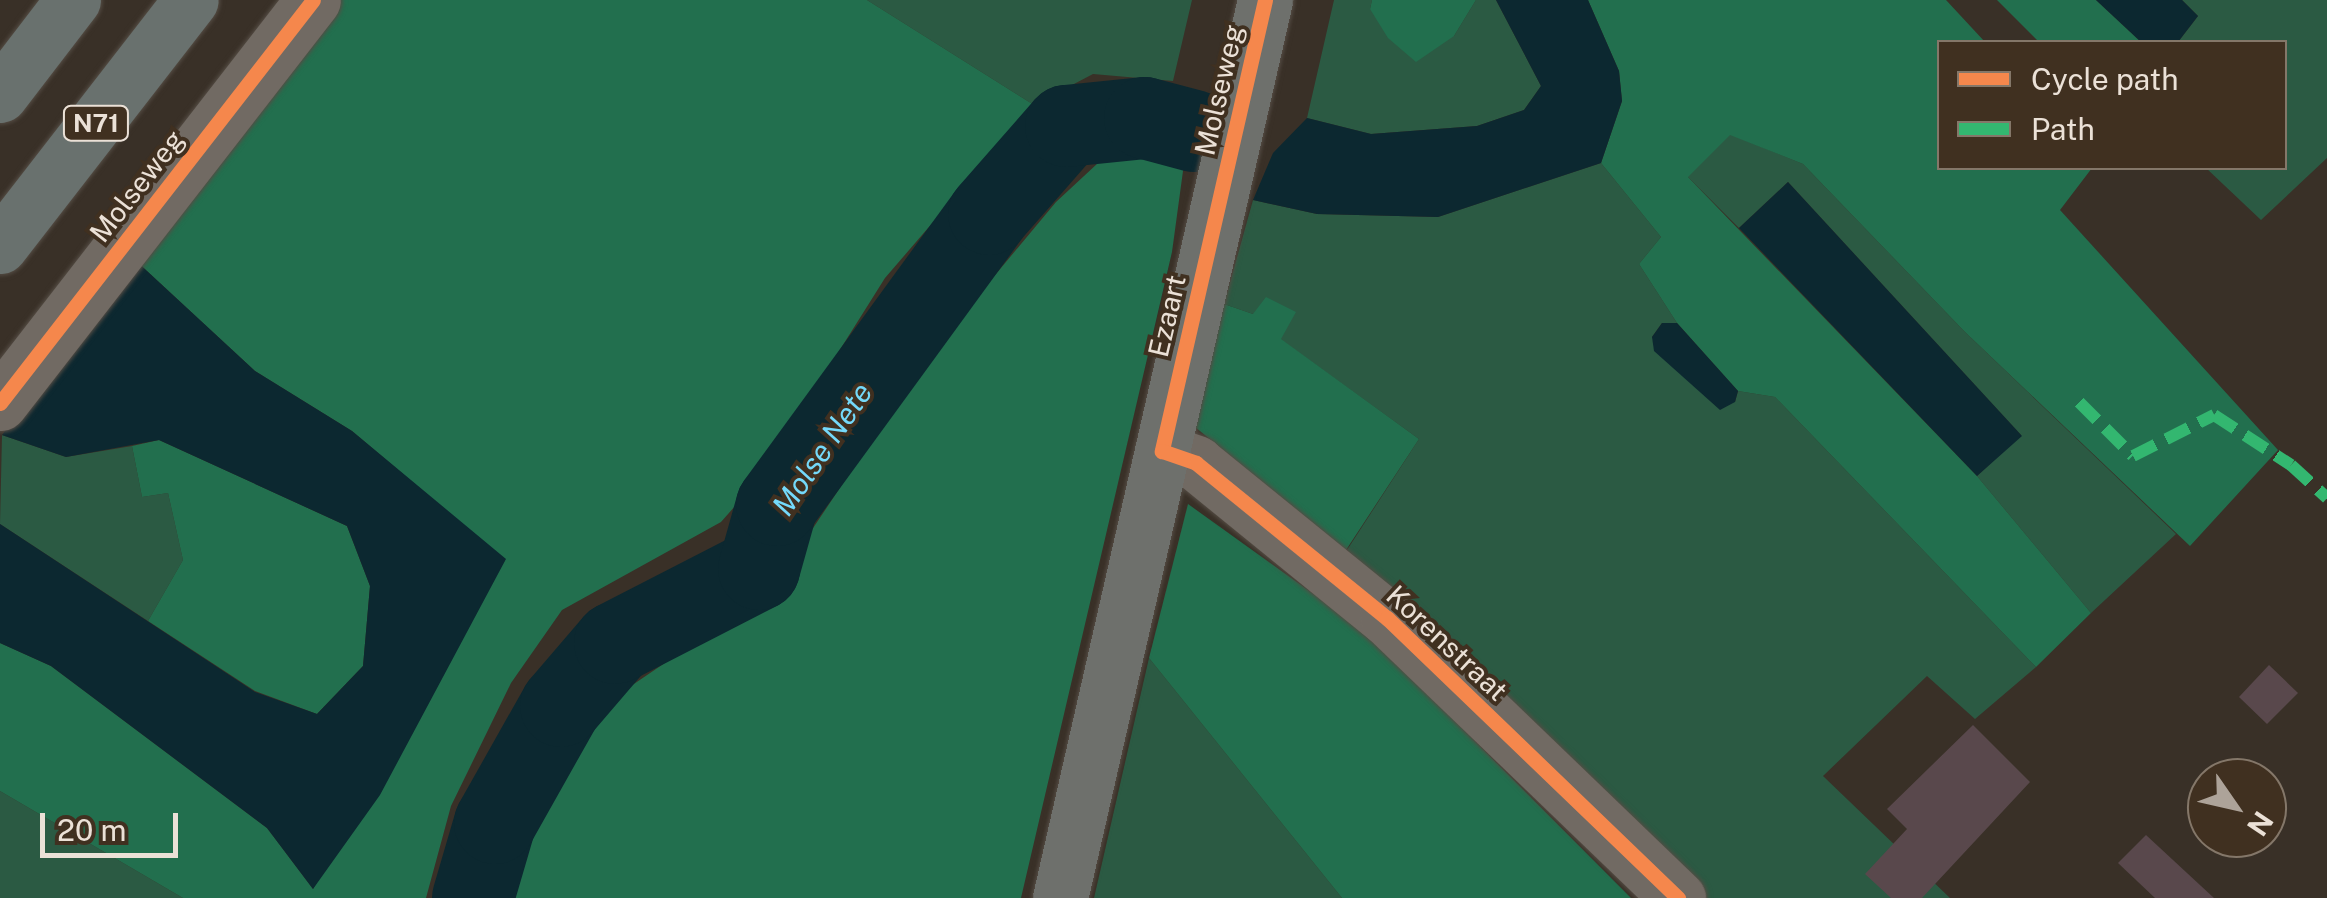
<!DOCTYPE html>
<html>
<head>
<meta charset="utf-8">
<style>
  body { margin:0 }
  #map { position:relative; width:2327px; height:898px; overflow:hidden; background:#393027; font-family:"Public Sans",sans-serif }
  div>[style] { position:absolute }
  .green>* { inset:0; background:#2b5a43 }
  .forest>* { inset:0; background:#226f4e }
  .water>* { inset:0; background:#0c2830 }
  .river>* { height:82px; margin:-41px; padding:0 41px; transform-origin:41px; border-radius:41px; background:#0c2830 }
  .building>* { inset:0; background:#59484c }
  .roads { filter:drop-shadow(0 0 2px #544c44) drop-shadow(0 0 2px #544c44) }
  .minor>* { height:55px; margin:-27.5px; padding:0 27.5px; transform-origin:27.5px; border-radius:27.5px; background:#716a63 }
  .major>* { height:55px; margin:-27.5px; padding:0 27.5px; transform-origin:27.5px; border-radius:27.5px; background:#6e706c }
  .highway>* { height:55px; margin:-27.5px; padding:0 27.5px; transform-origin:27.5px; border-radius:27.5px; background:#69716e }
  .quiet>* { height:12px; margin-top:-6px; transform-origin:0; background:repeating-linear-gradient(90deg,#33b770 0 25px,transparent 0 37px) }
  .cycleway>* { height:15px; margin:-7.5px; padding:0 7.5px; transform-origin:7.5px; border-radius:7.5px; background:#f5874c }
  span { translate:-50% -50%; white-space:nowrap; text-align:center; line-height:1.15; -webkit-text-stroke:8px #403020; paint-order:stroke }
  .shield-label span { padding:2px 8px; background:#403020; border:2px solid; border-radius:8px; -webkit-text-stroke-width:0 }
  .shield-label { font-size:25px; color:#ebe1d7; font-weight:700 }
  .street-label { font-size:28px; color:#ebe1d7 }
  .water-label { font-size:30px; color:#74d9fa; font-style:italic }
  .legend { position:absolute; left:1937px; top:40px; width:350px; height:130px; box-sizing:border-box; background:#403020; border:2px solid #847769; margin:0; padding:12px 18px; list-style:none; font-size:30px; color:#ebe1d7 }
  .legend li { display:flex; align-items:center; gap:20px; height:50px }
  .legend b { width:50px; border:2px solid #847769 }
  .north { position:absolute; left:2187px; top:758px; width:100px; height:100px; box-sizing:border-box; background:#403020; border:2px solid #847769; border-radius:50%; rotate:124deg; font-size:28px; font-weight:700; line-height:40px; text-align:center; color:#ebe1d7 }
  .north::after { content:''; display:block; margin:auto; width:35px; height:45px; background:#ada399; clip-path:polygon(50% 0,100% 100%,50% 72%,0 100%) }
  .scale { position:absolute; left:40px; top:813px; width:138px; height:45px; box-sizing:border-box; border:5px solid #ebe1d7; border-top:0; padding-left:12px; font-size:30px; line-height:35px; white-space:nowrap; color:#ebe1d7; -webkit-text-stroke:8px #403020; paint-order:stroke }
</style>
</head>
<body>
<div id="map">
  <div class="green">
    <i style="clip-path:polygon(867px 0,1192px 0,1173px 81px,1093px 74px,1034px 105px)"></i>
    <i style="clip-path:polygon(1334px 0,1372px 0,1370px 9px,1454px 36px,1476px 0,1496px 0,1541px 86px,1524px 110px,1477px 126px,1371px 134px,1307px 118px)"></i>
    <i style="clip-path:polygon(2182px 0,2327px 0,2327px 158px,2261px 220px,2206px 168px,2284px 168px,2284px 42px,2178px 42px,2198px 16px)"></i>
    <i style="clip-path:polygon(1730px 134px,1803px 164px,1965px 332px,2176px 534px,2091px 613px,1977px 476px,2021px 435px,1788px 182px,1739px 228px,1687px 176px)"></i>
    <i style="clip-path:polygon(1601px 163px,1661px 237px,1639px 264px,1677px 323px,1662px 323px,1652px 337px,1735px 402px,1738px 391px,1775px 397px,2036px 667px,1975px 719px,1927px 676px,1823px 776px,1950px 898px,1706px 898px,1347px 550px,1419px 439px,1280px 339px,1295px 312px,1253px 314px,1224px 304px,1253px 200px,1317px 214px,1438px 217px)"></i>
    <i style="clip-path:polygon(2px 435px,66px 457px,132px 446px,142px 497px,168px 493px,183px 560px,148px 621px,0 524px)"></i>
    <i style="clip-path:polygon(1149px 658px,1342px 898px,1094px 898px)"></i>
    <i style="clip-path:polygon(0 791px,183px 898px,0 898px)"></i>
  </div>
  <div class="forest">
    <i style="clip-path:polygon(335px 0,867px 0,1034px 105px,885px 278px,758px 480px,721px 522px,562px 610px,511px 683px,451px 806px,426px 898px,183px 898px,0 791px,0 643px,51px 666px,267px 828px,313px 889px,505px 560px,352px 431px,255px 371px,134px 259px)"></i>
    <i style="clip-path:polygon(1372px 0,1476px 0,1454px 36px,1416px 62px,1388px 38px,1370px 9px)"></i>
    <i style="clip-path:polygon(1588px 0,1946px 0,1985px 42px,1940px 42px,1940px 168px,2092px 168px,2060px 210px,2278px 450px,2190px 546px,1965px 332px,1803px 164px,1730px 135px,1688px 177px,1977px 476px,2091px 613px,2036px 667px,1775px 397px,1738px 391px,1677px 323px,1639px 264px,1661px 237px,1601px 163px,1622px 101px,1619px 71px)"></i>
    <i style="clip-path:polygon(1997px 0,2096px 0,2141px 42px,2039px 42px)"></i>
    <i style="clip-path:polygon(1152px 138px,1186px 149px,1172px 252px,1021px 898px,502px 898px,534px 815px,597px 709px,771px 591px,930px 353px,1056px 202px,1112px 150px)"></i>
    <i style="clip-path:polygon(1266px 297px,1296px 312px,1281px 339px,1419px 439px,1346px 550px,1195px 427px,1224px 304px,1253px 314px)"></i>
    <i style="clip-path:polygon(159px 440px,347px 526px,370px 586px,363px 666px,317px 714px,255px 691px,148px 621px,183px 560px,168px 493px,142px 497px,132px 446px)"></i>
    <i style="clip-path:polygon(1188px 504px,1365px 631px,1631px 898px,1342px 898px,1149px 658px)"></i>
  </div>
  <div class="water">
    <i style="clip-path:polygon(1496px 0,1588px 0,1619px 71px,1622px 101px,1601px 163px,1438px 217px,1317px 214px,1253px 200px,1273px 153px,1307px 118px,1371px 134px,1477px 126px,1524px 110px,1541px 86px)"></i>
    <i style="clip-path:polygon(2096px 0,2182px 0,2198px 16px,2178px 42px,2141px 42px)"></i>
    <i style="clip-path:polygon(1788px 182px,2022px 436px,1977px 476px,1739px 228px)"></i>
    <i style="clip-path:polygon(134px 259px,255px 371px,352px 431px,506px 559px,380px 795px,313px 889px,267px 828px,51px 666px,0 643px,0 524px,255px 692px,317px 714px,363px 666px,370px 586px,347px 526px,159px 440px,66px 457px,2px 435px)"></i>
    <i style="clip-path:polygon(1662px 323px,1677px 323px,1738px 391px,1735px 402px,1720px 410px,1654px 351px,1652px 337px)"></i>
  </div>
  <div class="river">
    <i style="left:473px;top:898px;width:78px;rotate:-73.7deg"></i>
    <i style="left:495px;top:823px;width:134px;rotate:-60.6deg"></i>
    <i style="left:561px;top:706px;width:83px;rotate:-49.4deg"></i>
    <i style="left:615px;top:643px;width:162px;rotate:-27.2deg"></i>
    <i style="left:759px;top:569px;width:66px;rotate:-74.3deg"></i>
    <i style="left:777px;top:505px;width:360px;rotate:-53.9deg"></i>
    <i style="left:989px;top:214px;width:117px;rotate:-48.8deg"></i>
    <i style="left:1066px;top:126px;width:79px;rotate:-5.8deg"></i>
    <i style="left:1145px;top:118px;width:51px;rotate:14.9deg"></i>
  </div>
  <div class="building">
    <i style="clip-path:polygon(2269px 665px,2298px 693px,2267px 724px,2239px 697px)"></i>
    <i style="clip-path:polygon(1973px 725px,2030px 782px,1922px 898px,1891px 898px,1865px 874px,1907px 829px,1887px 809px)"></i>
    <i style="clip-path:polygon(2146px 835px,2214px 898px,2155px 898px,2118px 863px)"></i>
  </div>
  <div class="roads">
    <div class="minor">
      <i style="left:0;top:403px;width:510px;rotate:-52.16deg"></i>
      <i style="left:1162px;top:451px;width:36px;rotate:19deg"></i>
      <i style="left:1196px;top:463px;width:246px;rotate:39.1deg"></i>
      <i style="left:1387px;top:618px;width:404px;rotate:43.9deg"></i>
    </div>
    <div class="major">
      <i style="left:1060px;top:898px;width:921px;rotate:-77.14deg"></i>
    </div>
    <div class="highway">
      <i style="left:0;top:95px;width:120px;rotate:-52.5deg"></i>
      <i style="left:0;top:246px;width:311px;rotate:-52.2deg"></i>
    </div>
  </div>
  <div class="quiet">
    <i style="left:2079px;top:402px;width:76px;rotate:45deg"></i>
    <i style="left:2133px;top:456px;width:91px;rotate:-26.8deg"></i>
    <i style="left:2214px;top:415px;width:92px;rotate:33deg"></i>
    <i style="left:2291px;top:465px;width:49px;rotate:42.5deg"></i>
  </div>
  <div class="cycleway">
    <i style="left:1265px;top:0;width:463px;rotate:102.9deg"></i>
    <i style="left:1162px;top:451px;width:36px;rotate:19deg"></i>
    <i style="left:1196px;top:463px;width:246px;rotate:39.1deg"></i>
    <i style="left:1387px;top:618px;width:404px;rotate:43.9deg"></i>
    <i style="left:0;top:403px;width:510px;rotate:-52.16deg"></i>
  </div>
  <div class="shield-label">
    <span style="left:96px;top:123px">N71</span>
  </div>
  <div class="street-label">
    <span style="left:1219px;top:90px;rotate:-77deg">Molseweg</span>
    <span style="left:137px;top:186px;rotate:-52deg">Molseweg</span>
    <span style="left:1167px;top:316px;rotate:-77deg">Ezaart</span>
    <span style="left:1447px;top:643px;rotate:43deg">Korenstraat</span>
  </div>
  <div class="water-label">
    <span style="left:822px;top:449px;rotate:-56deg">Molse Nete</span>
  </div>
  <ul class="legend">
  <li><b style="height:12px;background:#f5874c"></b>Cycle path</li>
  <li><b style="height:12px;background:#33b770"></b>Path</li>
  </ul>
  <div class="north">N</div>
  <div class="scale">20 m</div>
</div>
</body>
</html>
